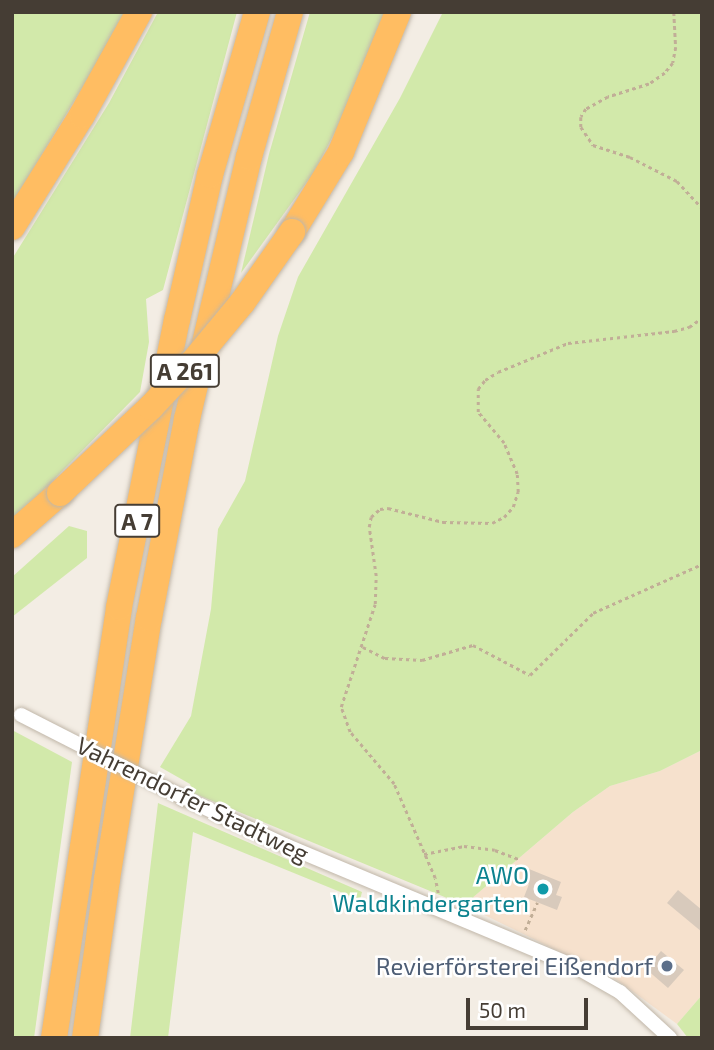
<!DOCTYPE html>
<html>
<head>
<meta charset="utf-8">
<style>
  body { margin:0 }
  #map { position:relative; width:714px; height:1050px; overflow:hidden; background:#f3ede4; font-family:"Exo 2",sans-serif }
  div>[style] { position:absolute }
  .commercial>* { inset:0; background:#f6e1cd }
  .green>* { inset:0; background:#d2e9aa }
  .building>* { inset:0; background:#d8cabc }
  .path>* { height:2.5px; margin-top:-1.25px; transform-origin:0; background:repeating-linear-gradient(90deg,#c1ae97 0 3.5px,transparent 0 7px) }
  .roads { filter:drop-shadow(0 0 2px #c1b7a9) drop-shadow(0 0 2px #c1b7a9) }
  .minor>* { height:14px; margin:-7px; padding:0 7px; transform-origin:7px; border-radius:7px; background:#fff }
  .motorway>* { height:26px; margin:-13px; padding:0 13px; transform-origin:13px; border-radius:13px; background:#ffbd62 }
  .bridges { filter:drop-shadow(0 0 2px #c1b7a9) drop-shadow(0 0 2px #c1b7a9) }
  .minor-bridge>* { height:14px; margin:-7px; padding:0 7px; transform-origin:7px; border-radius:7px; background:#fff }
  .motorway-bridge>* { height:26px; margin:-13px; padding:0 13px; transform-origin:13px; border-radius:13px; background:#ffbd62 }
  .dots>* { width:19px; height:19px; translate:-50% -50%; box-sizing:border-box; border:4px solid #fff; border-radius:50% }
  span { translate:-50% -50%; white-space:nowrap; text-align:center; line-height:1.15; -webkit-text-stroke:5px #fff; paint-order:stroke }
  .shield-label span { padding:2px 5px; background:#fff; border:2px solid; border-radius:5px; -webkit-text-stroke-width:0 }
  .shield-label { font-size:23px; color:#453d34; font-weight:700 }
  .street-label { font-size:24px; color:#453d34 }
  .culture-label { font-size:24px; color:#0d838f }
  .right { translate:-100% -50%; text-align:right }
  .service-label { font-size:24px; color:#4e5e75 }
  .frame { position:absolute; inset:0; border:14px solid #453d34; pointer-events:none }
  .scale { position:absolute; left:466px; top:998px; width:122px; height:32px; box-sizing:border-box; border:4px solid #453d34; border-top:0; padding-left:9px; font-size:21px; line-height:24px; white-space:nowrap; color:#453d34; -webkit-text-stroke:5px #fff; paint-order:stroke }
</style>
</head>
<body>
<div id="map">
  <div class="commercial">
    <i style="clip-path:polygon(702px 750px,702px 995px,677px 1024px,617px 980px,464px 905px,573px 812px,610px 786px,660px 771px)"></i>
  </div>
  <div class="green">
    <i style="clip-path:polygon(12px 12px,128px 12px,12px 204px)"></i>
    <i style="clip-path:polygon(158px 12px,237px 12px,163px 290px,146px 299px,149px 342px,140px 392px,12px 522px,12px 259px,109px 103px)"></i>
    <i style="clip-path:polygon(310px 12px,387px 12px,345px 113px,314px 172px,241px 273px,269px 154px)"></i>
    <i style="clip-path:polygon(443px 12px,702px 12px,702px 750px,660px 771px,610px 786px,573px 812px,464px 905px,193px 793px,190px 784px,160px 767px,191px 716px,211px 609px,218px 529px,245px 481px,278px 336px,298px 277px,400px 98px)"></i>
    <i style="clip-path:polygon(69px 526px,87px 531px,87px 558px,12px 617px,12px 577px)"></i>
    <i style="clip-path:polygon(12px 730px,72px 762px,34px 1038px,12px 1038px)"></i>
    <i style="clip-path:polygon(158px 803px,362px 892px,360px 900px,193px 832px,168px 1038px,130px 1038px)"></i>
    <i style="clip-path:polygon(702px 995px,702px 1038px,688px 1038px,677px 1024px)"></i>
  </div>
  <div class="building">
    <i style="clip-path:polygon(529px 869px,561px 882px,556px 895px,562px 897px,557px 910px,524px 897px,529px 884px,524px 881px)"></i>
    <i style="clip-path:polygon(678px 890px,702px 910px,702px 932px,667px 903px)"></i>
    <i style="clip-path:polygon(661px 951px,684px 970px,668px 988px,646px 969px)"></i>
  </div>
  <div class="path">
    <i style="left:674px;top:12px;width:35px;rotate:87deg"></i>
    <i style="left:676px;top:47px;width:16px;rotate:101deg"></i>
    <i style="left:673px;top:63px;width:13px;rotate:129deg"></i>
    <i style="left:665px;top:73px;width:19px;rotate:145deg"></i>
    <i style="left:649px;top:84px;width:43px;rotate:162.4deg"></i>
    <i style="left:608px;top:97px;width:25px;rotate:151deg"></i>
    <i style="left:586px;top:109px;width:9px;rotate:122deg"></i>
    <i style="left:581px;top:117px;width:10px;rotate:90deg"></i>
    <i style="left:581px;top:127px;width:22px;rotate:56deg"></i>
    <i style="left:593px;top:145px;width:39px;rotate:18deg"></i>
    <i style="left:630px;top:157px;width:53px;rotate:27.1deg"></i>
    <i style="left:677px;top:181px;width:37px;rotate:47deg"></i>
    <i style="left:363px;top:647px;width:25px;rotate:27deg"></i>
    <i style="left:385px;top:658px;width:37px;rotate:3deg"></i>
    <i style="left:422px;top:660px;width:53px;rotate:-16.4deg"></i>
    <i style="left:473px;top:645px;width:64px;rotate:27.8deg"></i>
    <i style="left:530px;top:675px;width:88px;rotate:-44.5deg"></i>
    <i style="left:593px;top:613px;width:120px;rotate:-24.2deg"></i>
    <i style="left:424px;top:854px;width:41px;rotate:-11.3deg"></i>
    <i style="left:464px;top:846px;width:31px;rotate:7deg"></i>
    <i style="left:495px;top:850px;width:25px;rotate:21deg"></i>
    <i style="left:438px;top:893px;width:15px;rotate:-101deg"></i>
    <i style="left:435px;top:878px;width:103px;rotate:-113.6deg"></i>
    <i style="left:394px;top:784px;width:68px;rotate:-130.2deg"></i>
    <i style="left:350px;top:732px;width:27px;rotate:-110deg"></i>
    <i style="left:341px;top:707px;width:108px;rotate:-71.7deg"></i>
    <i style="left:375px;top:604px;width:28px;rotate:-88deg"></i>
    <i style="left:376px;top:576px;width:49px;rotate:-98.1deg"></i>
    <i style="left:369px;top:527px;width:10px;rotate:-79deg"></i>
    <i style="left:371px;top:517px;width:12px;rotate:-42deg"></i>
    <i style="left:380px;top:509px;width:8px;rotate:-7deg"></i>
    <i style="left:388px;top:508px;width:57px;rotate:14.3deg"></i>
    <i style="left:443px;top:522px;width:49px;rotate:1.2deg"></i>
    <i style="left:492px;top:523px;width:13px;rotate:-27deg"></i>
    <i style="left:504px;top:517px;width:13px;rotate:-48deg"></i>
    <i style="left:513px;top:507px;width:16px;rotate:-72deg"></i>
    <i style="left:518px;top:492px;width:18px;rotate:-93deg"></i>
    <i style="left:517px;top:474px;width:34px;rotate:-113deg"></i>
    <i style="left:504px;top:443px;width:40px;rotate:-130deg"></i>
    <i style="left:478px;top:412px;width:23px;rotate:-90deg"></i>
    <i style="left:478px;top:389px;width:11px;rotate:-52deg"></i>
    <i style="left:485px;top:380px;width:15px;rotate:-32deg"></i>
    <i style="left:498px;top:372px;width:76px;rotate:-22.5deg"></i>
    <i style="left:568px;top:343px;width:107px;rotate:-6.5deg"></i>
    <i style="left:674px;top:331px;width:16px;rotate:-15deg"></i>
    <i style="left:689px;top:327px;width:16px;rotate:-35deg"></i>
    <i style="left:525px;top:930px;width:30px;rotate:-66deg"></i>
  </div>
  <div class="roads">
    <div class="minor">
      <i style="left:184px;top:798px;width:114px;rotate:25deg"></i>
      <i style="left:287px;top:846px;width:311px;rotate:22.7deg"></i>
      <i style="left:574px;top:966px;width:53px;rotate:29.5deg"></i>
      <i style="left:620px;top:992px;width:68px;rotate:42.6deg"></i>
    </div>
    <div class="motorway">
      <i style="left:12px;top:227px;width:132px;rotate:-58deg"></i>
      <i style="left:82px;top:115px;width:118px;rotate:-61deg"></i>
      <i style="left:292px;top:232px;width:94px;rotate:-58.5deg"></i>
      <i style="left:341px;top:152px;width:151px;rotate:-67.8deg"></i>
      <i style="left:12px;top:535px;width:64px;rotate:-41.2deg"></i>
      <i style="left:54px;top:1038px;width:436px;rotate:-81.4deg"></i>
      <i style="left:119px;top:607px;width:293px;rotate:-78.6deg"></i>
      <i style="left:177px;top:320px;width:149px;rotate:-77.2deg"></i>
      <i style="left:210px;top:175px;width:170px;rotate:-73.9deg"></i>
      <i style="left:85px;top:1038px;width:161px;rotate:-82.1deg"></i>
      <i style="left:107px;top:879px;width:264px;rotate:-80.9deg"></i>
      <i style="left:149px;top:618px;width:203px;rotate:-79.2deg"></i>
      <i style="left:187px;top:419px;width:269px;rotate:-76.7deg"></i>
      <i style="left:249px;top:157px;width:151px;rotate:-74.2deg"></i>
    </div>
  </div>
  <div class="bridges">
    <div class="minor-bridge">
      <i style="left:21px;top:715px;width:183px;rotate:27deg"></i>
    </div>
    <div class="motorway-bridge">
      <i style="left:60px;top:493px;width:125px;rotate:-43.4deg"></i>
      <i style="left:151px;top:407px;width:62px;rotate:-47deg"></i>
      <i style="left:193px;top:362px;width:77px;rotate:-50.3deg"></i>
      <i style="left:242px;top:303px;width:87px;rotate:-54.8deg"></i>
    </div>
  </div>
  <div class="dots">
    <i style="left:543px;top:889px;background:#0f9aa8"></i>
    <i style="left:667px;top:966px;background:#5c6f8a"></i>
  </div>
  <div class="shield-label">
    <span style="left:185px;top:371px">A 261</span>
    <span style="left:137px;top:521px">A 7</span>
  </div>
  <div class="street-label">
    <span style="left:193px;top:799px;rotate:26deg">Vahrendorfer Stadtweg</span>
  </div>
  <div class="culture-label">
    <span class="right" style="left:529px;top:889px">AWO<br>Waldkindergarten</span>
  </div>
  <div class="service-label">
    <span class="right" style="left:653px;top:966px">Revierförsterei Eißendorf</span>
  </div>
  <div class="frame"></div>
  <div class="scale">50 m</div>
</div>
</body>
</html>
